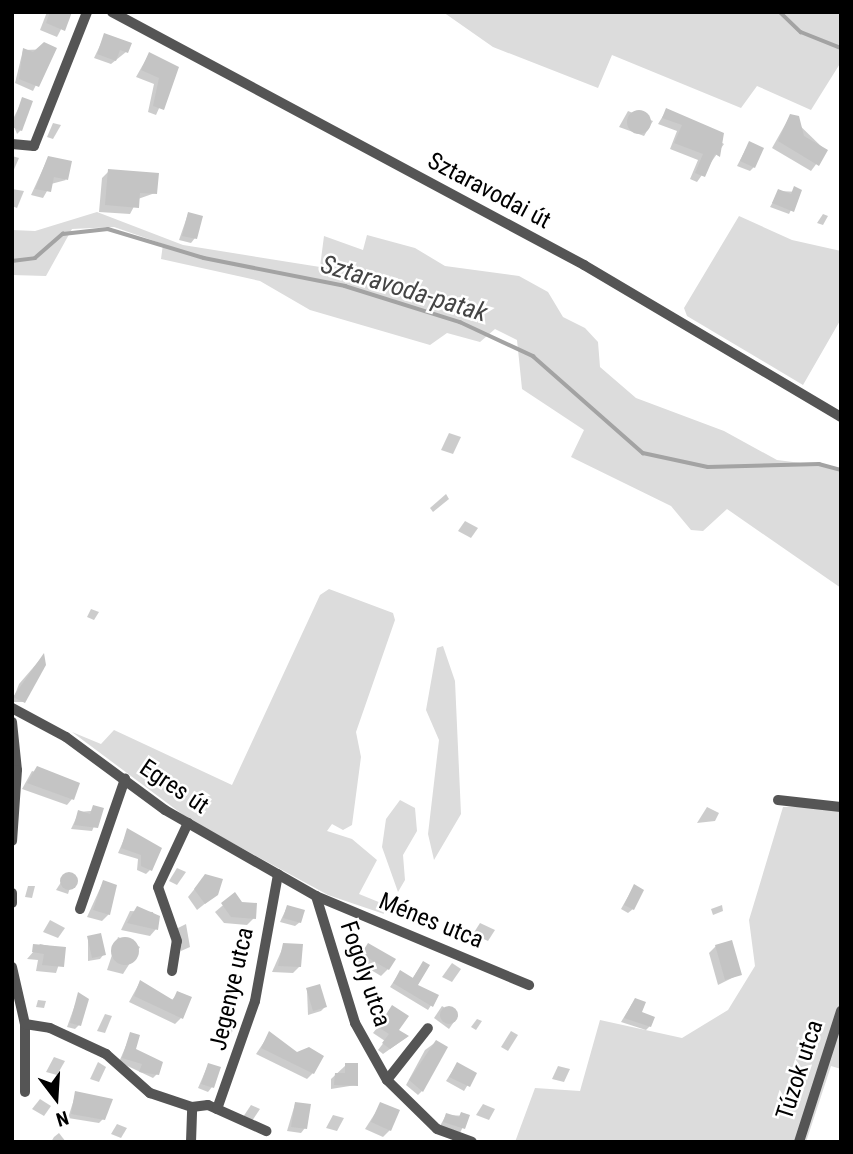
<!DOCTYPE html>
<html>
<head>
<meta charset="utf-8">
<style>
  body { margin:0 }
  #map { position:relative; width:853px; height:1154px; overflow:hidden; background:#fff; font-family:"Roboto Condensed",sans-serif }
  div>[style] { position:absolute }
  .green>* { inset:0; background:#dcdcdc }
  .shadow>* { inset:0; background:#0003 }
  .stream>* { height:3.5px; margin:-1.75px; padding:0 1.75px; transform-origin:1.75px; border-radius:1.75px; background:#a3a3a3 }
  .building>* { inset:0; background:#c4c4c4 }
  .round { border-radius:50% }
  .minor>* { height:10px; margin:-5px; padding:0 5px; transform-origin:5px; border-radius:5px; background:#555 }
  span { translate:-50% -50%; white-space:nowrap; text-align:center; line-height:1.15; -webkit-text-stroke:5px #fff; paint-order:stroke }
  .street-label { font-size:24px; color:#000 }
  .water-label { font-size:26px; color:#444; font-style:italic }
  .frame { position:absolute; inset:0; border:14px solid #000; pointer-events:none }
  .north { position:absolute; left:21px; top:1063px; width:70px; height:70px; -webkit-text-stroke:5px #fff; paint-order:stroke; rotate:163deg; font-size:19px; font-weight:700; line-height:28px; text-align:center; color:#000 }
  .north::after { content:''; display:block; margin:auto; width:24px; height:32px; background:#000; clip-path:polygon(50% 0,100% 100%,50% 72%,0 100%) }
</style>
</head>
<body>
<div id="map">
  <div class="green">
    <i style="clip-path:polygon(443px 12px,841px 12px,841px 62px,811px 110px,757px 86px,741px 108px,612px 55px,598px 88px,493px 47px)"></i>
    <i style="clip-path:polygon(97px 212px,183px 245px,320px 267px,324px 236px,363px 250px,367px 235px,415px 248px,445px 266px,519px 276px,548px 292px,563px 317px,585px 328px,598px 342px,600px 367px,636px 398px,724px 431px,777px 460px,841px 468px,841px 588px,727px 509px,703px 531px,691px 530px,671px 506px,571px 457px,584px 430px,522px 389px,517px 340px,495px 329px,480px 342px,447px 333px,430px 345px,310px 310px,260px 281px,161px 259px,163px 244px,114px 227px,72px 229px,46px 276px,12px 275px,12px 230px,35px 231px)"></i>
    <i style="clip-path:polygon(739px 216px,792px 240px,841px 251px,841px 319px,803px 385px,687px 316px,684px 308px)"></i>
    <i style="clip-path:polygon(329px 589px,393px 613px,395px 620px,356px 732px,361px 757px,352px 825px,343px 830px,332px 824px,327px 831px,352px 839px,377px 860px,359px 894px,386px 905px,384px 914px,328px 895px,190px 820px,72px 732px,101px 744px,114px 730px,232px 785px,320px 595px)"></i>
    <i style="clip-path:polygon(443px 646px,455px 681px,461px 814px,434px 860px,428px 834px,439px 740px,426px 710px,437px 648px)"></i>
    <i style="clip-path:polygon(400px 800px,415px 808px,417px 831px,403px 855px,405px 880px,398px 892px,382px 847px,386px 819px)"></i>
    <i style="clip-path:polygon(841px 806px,841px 1069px,831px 1066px,806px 1142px,515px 1142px,535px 1088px,580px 1091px,600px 1020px,682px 1038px,728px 1010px,755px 966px,749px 920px,783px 807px)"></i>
  </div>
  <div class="shadow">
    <i style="clip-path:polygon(47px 12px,70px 12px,57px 37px,40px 30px)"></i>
    <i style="clip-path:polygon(105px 35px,126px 52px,111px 64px,94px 58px)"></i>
    <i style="clip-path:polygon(54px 49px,33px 91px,15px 83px,23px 50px)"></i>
    <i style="clip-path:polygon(149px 54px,177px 68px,156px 115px,148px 112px,154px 84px,136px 77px)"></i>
    <i style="clip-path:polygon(23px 99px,21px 130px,17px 134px,12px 121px)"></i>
    <i style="clip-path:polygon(628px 111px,653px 121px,644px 136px,619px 127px)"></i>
    <i style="clip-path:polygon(666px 111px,724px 144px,697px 182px,690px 179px,698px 160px,670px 149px,677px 131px,658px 124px)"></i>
    <i style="clip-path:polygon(790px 116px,826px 151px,811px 171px,772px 148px)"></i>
    <i style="clip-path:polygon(53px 123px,61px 125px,53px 139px,47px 137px)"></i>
    <i style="clip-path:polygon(749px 143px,754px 167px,750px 171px,737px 166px)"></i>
    <i style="clip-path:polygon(12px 156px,19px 158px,12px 174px)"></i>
    <i style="clip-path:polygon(48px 158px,66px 180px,51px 184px,43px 198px,31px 195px)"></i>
    <i style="clip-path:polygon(109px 171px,155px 193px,138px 199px,130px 214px,99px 212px,102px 178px)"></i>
    <i style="clip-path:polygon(12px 189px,24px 191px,17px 208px,12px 206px)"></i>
    <i style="clip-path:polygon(779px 191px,800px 192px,789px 214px,770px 207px)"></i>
    <i style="clip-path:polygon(188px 214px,195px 238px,191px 243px,179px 240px)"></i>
    <i style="clip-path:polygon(823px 214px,828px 216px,823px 225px,817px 223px)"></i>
    <i style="clip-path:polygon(449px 433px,461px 437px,453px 454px,441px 450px)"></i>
    <i style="clip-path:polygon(446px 494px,449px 499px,433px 512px,430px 508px)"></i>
    <i style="clip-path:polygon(465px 521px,478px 528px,471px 538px,458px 531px)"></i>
    <i style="clip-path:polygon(91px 609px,99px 612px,94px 620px,87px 617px)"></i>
    <i style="clip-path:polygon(44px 655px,23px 702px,12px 702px,19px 684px)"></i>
    <i style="clip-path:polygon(32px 771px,77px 784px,72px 799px,67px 805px,22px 789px)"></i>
    <i style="clip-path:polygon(707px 807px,719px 813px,715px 821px,697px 823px)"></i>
    <i style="clip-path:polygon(101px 810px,92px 831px,71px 829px,79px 812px)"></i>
    <i style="clip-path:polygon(128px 830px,150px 870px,146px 874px,137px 870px,138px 859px,118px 853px)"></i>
    <i style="clip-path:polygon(177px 868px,186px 872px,177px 885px,169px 881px)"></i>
    <i style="clip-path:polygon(67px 873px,74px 875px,68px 894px,56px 890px)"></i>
    <i style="clip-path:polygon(205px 876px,217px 894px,197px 910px,188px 897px)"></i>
    <i style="clip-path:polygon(103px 882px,109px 914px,102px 921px,87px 917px)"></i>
    <i style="clip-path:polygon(28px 886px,35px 886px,32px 898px,25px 897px)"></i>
    <i style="clip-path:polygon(634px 886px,633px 909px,628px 913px,621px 909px)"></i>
    <i style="clip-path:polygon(235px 895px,254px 918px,247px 925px,224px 923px,215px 912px)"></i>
    <i style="clip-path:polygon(722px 905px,723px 911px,713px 915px,711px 909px)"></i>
    <i style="clip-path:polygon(287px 907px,300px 922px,295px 926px,280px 922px)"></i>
    <i style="clip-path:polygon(130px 911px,153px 912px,156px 929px,150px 936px,121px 930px)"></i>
    <i style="clip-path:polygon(50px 920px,65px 928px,58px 938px,43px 932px)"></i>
    <i style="clip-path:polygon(480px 923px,495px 930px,488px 941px,473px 934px)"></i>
    <i style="clip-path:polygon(186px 924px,190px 947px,181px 951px,176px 929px)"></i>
    <i style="clip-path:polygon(118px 937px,140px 947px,123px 974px,107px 970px)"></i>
    <i style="clip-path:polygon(88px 938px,104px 954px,100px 959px,88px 961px)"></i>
    <i style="clip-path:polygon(40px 944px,64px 949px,56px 973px,36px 971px,38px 960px,27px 959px)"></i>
    <i style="clip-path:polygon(284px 945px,300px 966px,293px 973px,272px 972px)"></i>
    <i style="clip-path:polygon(368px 945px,388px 969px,381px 976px,356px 961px)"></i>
    <i style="clip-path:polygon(716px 946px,740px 974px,718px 985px,709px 953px)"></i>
    <i style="clip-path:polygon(452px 963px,461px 969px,452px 982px,442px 977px)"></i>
    <i style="clip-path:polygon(420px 967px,416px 986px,437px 996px,428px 1010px,390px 987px,400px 972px,412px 979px)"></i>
    <i style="clip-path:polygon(140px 982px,171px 1001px,178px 993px,181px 1018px,175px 1024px,129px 1002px)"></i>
    <i style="clip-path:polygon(307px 990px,325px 1007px,321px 1011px,308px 1015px)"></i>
    <i style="clip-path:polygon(79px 994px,79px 1025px,75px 1029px,67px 1027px)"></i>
    <i style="clip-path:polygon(38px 1000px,46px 1001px,44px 1008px,36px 1007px)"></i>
    <i style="clip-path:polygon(632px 1004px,650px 1026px,646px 1030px,621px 1022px)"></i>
    <i style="clip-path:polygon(442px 1006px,458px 1016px,449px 1029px,434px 1018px)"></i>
    <i style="clip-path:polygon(393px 1007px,397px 1030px,407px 1037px,383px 1054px,378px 1050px,385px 1041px,373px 1033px)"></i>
    <i style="clip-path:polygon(105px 1014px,112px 1016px,105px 1033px,97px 1031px)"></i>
    <i style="clip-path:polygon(228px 1019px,237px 1022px,228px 1040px,219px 1037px)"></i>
    <i style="clip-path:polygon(477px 1019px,482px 1021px,476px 1030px,471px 1027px)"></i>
    <i style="clip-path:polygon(511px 1031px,518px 1035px,508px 1051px,501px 1047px)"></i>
    <i style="clip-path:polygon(270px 1033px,313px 1073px,307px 1079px,256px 1054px)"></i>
    <i style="clip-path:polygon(131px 1034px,134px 1050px,157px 1074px,153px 1078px,119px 1062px)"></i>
    <i style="clip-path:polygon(436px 1042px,422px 1091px,418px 1095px,406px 1085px,425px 1050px)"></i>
    <i style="clip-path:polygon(54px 1057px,65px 1061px,57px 1075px,46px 1072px)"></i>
    <i style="clip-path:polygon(98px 1062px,106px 1067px,99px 1082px,90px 1079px)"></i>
    <i style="clip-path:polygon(457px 1064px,475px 1073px,464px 1091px,446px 1081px)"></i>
    <i style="clip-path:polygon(208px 1065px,212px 1087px,208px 1092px,198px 1088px)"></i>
    <i style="clip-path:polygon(346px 1065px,356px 1085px,331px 1089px,331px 1079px)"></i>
    <i style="clip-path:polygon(558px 1066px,570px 1069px,564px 1082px,552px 1079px)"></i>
    <i style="clip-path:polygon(76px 1093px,103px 1119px,99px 1123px,68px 1118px)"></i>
    <i style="clip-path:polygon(40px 1099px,51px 1106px,44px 1116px,32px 1109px)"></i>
    <i style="clip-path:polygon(295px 1104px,305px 1128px,301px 1133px,287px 1131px)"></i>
    <i style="clip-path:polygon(381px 1104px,390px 1130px,383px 1137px,365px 1129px)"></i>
    <i style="clip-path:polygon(483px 1104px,495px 1109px,489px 1120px,476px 1115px)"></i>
    <i style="clip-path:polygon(251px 1105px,260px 1109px,252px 1121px,243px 1117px)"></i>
    <i style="clip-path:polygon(333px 1115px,344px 1118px,337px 1131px,326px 1128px)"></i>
    <i style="clip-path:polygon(446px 1115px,468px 1116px,460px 1133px,440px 1126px)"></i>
    <i style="clip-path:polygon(117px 1124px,127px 1128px,121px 1138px,111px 1134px)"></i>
    <i style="clip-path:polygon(59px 1133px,66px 1142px,51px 1142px,54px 1137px)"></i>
  </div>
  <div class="stream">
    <i style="left:780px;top:12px;width:29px;rotate:44deg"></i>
    <i style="left:801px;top:32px;width:43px;rotate:21.8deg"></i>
    <i style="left:12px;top:261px;width:23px;rotate:-7deg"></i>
    <i style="left:35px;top:258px;width:37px;rotate:-41deg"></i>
    <i style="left:63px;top:234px;width:45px;rotate:-6.3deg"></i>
    <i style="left:108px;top:229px;width:100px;rotate:16.8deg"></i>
    <i style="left:204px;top:258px;width:144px;rotate:11.2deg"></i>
    <i style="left:345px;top:286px;width:121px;rotate:17.4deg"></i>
    <i style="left:460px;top:322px;width:81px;rotate:25deg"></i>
    <i style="left:533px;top:356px;width:147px;rotate:41.4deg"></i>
    <i style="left:643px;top:453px;width:66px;rotate:12.2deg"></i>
    <i style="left:708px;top:467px;width:111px;rotate:-1.5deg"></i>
    <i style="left:819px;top:464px;width:23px;rotate:15deg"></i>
  </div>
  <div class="building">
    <i style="clip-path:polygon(50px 12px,72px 12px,65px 31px,46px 23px)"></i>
    <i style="clip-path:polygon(104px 33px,132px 43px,128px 53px,120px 50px,116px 61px,97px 54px)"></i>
    <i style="clip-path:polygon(44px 42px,57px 48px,39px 87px,19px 79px,23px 48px,33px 52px)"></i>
    <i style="clip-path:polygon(149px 52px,179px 67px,164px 110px,153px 106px,159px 78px,141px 70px)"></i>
    <i style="clip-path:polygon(22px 97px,33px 101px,22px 131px,12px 127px)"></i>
    <i style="clip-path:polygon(666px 108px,724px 133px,720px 157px,715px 154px,705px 177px,695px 173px,703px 154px,674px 143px,682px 125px,662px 118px)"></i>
    <i class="round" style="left:627px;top:110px;width:24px;height:24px"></i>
    <i style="clip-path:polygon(790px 114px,799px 116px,804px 136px,828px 150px,819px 166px,778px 141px)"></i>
    <i style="clip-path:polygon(749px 141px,764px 148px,755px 168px,740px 161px)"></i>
    <i style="clip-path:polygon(48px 156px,72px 161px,68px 180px,54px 177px,51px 192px,35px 189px)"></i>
    <i style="clip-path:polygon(108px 169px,159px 173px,157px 194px,140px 193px,139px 208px,105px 205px)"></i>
    <i style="clip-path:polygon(794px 186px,802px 190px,794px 212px,772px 203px,778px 189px,791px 194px)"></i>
    <i style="clip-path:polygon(188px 212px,203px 216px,197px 239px,182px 236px)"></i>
    <i style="clip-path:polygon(44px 653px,46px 665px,25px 703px,13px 697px)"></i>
    <i style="clip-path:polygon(37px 766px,80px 783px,74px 800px,27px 783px)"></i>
    <i style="clip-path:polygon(93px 805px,104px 808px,98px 828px,74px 825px,78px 810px,90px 814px)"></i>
    <i style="clip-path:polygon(127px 828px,162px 848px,152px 871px,141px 866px,141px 855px,121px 848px)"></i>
    <i class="round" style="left:60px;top:872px;width:18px;height:18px"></i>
    <i style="clip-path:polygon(205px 874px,223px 879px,218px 895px,205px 904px,194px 889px)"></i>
    <i style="clip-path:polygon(103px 880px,117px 885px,110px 915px,93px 910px)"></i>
    <i style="clip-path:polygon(634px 884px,644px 890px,634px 910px,624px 905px)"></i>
    <i style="clip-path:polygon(235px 892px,242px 902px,257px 903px,256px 919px,231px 917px,221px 903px)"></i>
    <i style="clip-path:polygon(287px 905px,305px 910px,301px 923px,283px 918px)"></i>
    <i style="clip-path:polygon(137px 906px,160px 916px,158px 930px,127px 923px)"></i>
    <i style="clip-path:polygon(101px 933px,106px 955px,92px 958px,87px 936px)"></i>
    <i class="round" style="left:111px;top:937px;width:28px;height:28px"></i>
    <i style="clip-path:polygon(732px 940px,742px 975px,725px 980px,715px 945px)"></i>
    <i style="clip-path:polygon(283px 943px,303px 944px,301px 967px,278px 966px)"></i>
    <i style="clip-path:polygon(368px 943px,396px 959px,389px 970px,361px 954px)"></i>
    <i style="clip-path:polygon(33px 944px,66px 947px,64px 967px,42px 965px,44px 954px,32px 952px)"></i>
    <i style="clip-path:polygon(423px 961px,430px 965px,418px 985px,439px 995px,433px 1007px,393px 983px,400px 970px,413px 978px)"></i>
    <i style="clip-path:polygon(140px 980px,173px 1000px,177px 991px,192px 997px,183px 1019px,134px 996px)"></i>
    <i style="clip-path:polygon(320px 984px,327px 1007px,313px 1011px,306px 988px)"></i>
    <i style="clip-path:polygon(78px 992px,89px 999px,81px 1026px,70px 1023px)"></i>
    <i style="clip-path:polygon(635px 998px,646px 1002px,642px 1012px,655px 1017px,651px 1027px,624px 1018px)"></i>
    <i style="clip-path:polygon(392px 1005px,409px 1016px,399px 1030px,409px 1036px,390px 1049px,382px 1043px,389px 1034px,378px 1027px)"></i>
    <i class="round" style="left:440px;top:1006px;width:18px;height:18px"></i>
    <i style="clip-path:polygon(269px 1031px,297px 1052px,309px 1047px,324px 1056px,314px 1074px,261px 1048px)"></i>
    <i style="clip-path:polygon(130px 1032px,140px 1035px,136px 1049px,163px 1062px,159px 1075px,139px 1072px,142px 1064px,122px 1058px)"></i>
    <i style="clip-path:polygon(436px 1040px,448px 1047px,423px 1092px,409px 1080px)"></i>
    <i style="clip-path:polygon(457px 1062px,477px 1073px,470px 1087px,449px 1077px)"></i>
    <i style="clip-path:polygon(208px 1063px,221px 1067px,214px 1088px,201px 1084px)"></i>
    <i style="clip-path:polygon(345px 1063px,358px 1063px,358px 1086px,334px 1085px,335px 1073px,345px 1073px)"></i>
    <i style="clip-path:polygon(75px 1091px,113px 1099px,105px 1120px,71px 1114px)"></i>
    <i style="clip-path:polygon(295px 1102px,311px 1104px,307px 1129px,291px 1127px)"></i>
    <i style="clip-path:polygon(380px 1102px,400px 1110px,391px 1131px,371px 1122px)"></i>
    <i style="clip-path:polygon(461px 1112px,470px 1115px,465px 1129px,443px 1122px,446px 1113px,459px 1117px)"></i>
  </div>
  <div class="minor">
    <i style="left:112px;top:12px;width:536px;rotate:28.19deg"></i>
    <i style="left:584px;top:265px;width:299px;rotate:30.6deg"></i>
    <i style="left:12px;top:144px;width:22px;rotate:5deg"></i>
    <i style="left:34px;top:146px;width:144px;rotate:-68.4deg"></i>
    <i style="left:12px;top:708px;width:61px;rotate:28.2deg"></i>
    <i style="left:66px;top:737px;width:123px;rotate:36.4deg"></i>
    <i style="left:165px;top:810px;width:174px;rotate:29.7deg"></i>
    <i style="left:316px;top:896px;width:231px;rotate:22.7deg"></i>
    <i style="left:12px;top:722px;width:48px;rotate:84.1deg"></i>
    <i style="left:17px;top:770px;width:71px;rotate:94deg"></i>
    <i style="left:778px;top:800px;width:63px;rotate:6.3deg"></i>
    <i style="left:12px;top:893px;width:10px;rotate:90deg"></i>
    <i style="left:316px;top:896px;width:133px;rotate:72.9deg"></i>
    <i style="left:355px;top:1023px;width:65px;rotate:60.7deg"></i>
    <i style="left:387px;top:1080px;width:70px;rotate:44.4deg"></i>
    <i style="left:437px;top:1129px;width:37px;rotate:20deg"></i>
    <i style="left:80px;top:909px;width:138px;rotate:-70.9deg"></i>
    <i style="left:12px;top:967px;width:58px;rotate:77.2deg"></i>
    <i style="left:25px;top:1024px;width:68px;rotate:90deg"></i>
    <i style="left:172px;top:971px;width:30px;rotate:-81deg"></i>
    <i style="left:177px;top:941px;width:57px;rotate:-109.4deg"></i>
    <i style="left:158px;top:887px;width:71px;rotate:-64.9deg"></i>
    <i style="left:25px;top:1024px;width:25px;rotate:9deg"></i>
    <i style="left:50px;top:1028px;width:62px;rotate:24.9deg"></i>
    <i style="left:106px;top:1054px;width:59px;rotate:41.6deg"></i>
    <i style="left:150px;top:1093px;width:44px;rotate:18.4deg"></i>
    <i style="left:192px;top:1107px;width:16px;rotate:-7deg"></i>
    <i style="left:208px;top:1105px;width:64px;rotate:24.1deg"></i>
    <i style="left:387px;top:1080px;width:66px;rotate:-51.7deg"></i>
    <i style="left:217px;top:1109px;width:114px;rotate:-70.6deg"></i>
    <i style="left:255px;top:1001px;width:129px;rotate:-79.7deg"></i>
    <i style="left:191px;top:1142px;width:35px;rotate:-88deg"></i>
    <i style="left:799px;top:1142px;width:138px;rotate:-72.2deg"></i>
  </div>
  <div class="street-label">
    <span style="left:489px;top:191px;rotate:28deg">Sztaravodai út</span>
    <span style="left:174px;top:787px;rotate:34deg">Egres út</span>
    <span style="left:431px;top:921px;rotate:22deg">Ménes utca</span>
    <span style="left:365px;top:974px;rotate:71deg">Fogoly utca</span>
    <span style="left:232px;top:989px;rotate:-77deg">Jegenye utca</span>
    <span style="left:800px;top:1070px;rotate:-72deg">Túzok utca</span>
  </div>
  <div class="water-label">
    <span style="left:404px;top:289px;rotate:17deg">Sztaravoda-patak</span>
  </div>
  <div class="frame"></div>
  <div class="north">N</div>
</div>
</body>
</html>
